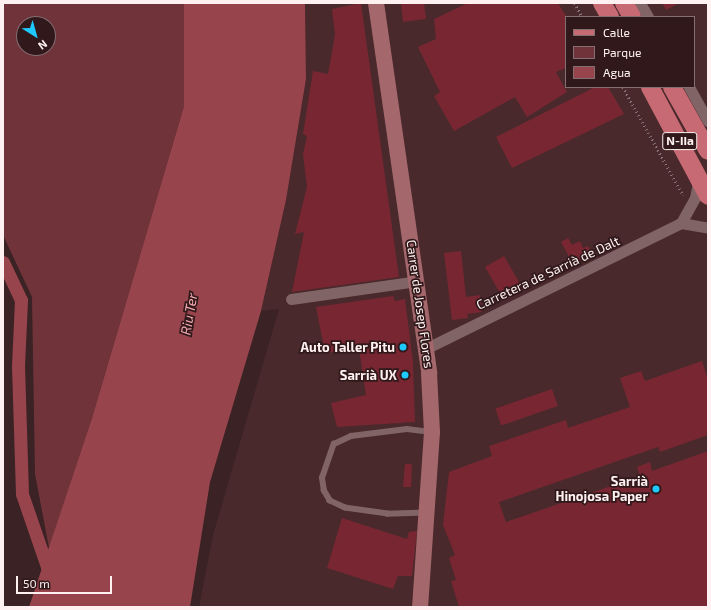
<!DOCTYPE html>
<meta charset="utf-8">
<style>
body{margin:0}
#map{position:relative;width:711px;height:610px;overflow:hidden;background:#3b2224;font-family:"Exo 2",sans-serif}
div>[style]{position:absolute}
.built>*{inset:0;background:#49292b}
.green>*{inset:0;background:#70333a}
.water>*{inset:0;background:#98444d}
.canal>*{height:13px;margin:-6.5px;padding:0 6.5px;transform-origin:6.5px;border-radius:6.5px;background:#98444d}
.building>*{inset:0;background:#782732;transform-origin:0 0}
.path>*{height:2.5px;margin-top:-1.25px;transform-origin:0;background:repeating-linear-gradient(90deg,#887475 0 1px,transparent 0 4px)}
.lane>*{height:5.5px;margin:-2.75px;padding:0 2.75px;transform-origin:2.75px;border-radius:2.75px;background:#816465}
.street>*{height:11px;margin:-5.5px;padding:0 5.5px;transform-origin:5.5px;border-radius:5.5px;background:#816465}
.secondary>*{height:16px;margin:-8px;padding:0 8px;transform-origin:8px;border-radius:8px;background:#a4676c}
.primary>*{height:18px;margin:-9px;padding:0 9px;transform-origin:9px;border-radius:9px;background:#c86a74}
.dots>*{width:11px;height:11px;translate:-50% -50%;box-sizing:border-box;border:2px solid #31191b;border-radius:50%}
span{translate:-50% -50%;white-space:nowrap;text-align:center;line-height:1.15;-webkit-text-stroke:3.5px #31191b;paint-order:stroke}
.shield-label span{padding:1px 3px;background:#31191b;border:1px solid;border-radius:3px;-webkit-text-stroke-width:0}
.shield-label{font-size:12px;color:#fff1f1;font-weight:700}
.street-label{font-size:13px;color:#fff1f1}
.poi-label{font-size:13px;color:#fff1f1;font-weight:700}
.right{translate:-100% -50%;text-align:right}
.water-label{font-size:14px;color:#f3abaf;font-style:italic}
.frame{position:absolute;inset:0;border:4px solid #fff1f1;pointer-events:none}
.legend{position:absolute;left:565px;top:16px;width:130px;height:72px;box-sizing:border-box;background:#31191b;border:1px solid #836f71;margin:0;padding:5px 7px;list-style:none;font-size:12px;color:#fff1f1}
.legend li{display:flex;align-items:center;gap:8px;height:20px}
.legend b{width:20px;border:1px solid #836f71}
.north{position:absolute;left:16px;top:16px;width:40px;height:40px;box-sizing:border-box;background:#31191b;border:1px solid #836f71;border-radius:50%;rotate:143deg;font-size:11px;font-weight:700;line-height:16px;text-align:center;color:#fff1f1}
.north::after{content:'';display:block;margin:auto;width:14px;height:18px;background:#1ec9fd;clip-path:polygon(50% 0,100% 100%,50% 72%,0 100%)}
.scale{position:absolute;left:16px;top:576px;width:96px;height:18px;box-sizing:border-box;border:2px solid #fff1f1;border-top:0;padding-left:5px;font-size:12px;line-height:14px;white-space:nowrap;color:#fff1f1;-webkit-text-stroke:3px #31191b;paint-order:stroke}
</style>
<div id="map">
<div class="built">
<i style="clip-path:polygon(evenodd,305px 3px,708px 3px,708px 607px,199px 607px,213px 535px,279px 309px,261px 311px,286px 200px,306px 79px,305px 3px,566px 17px,694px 17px,694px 87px,566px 87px,566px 17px)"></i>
</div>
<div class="green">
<i style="clip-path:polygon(evenodd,3px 3px,184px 3px,184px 106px,92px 418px,49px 548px,35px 474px,32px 297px,3px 235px,3px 3px,24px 24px,48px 24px,48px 48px,24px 48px,24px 24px)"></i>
</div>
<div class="water">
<i style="clip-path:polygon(184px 3px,305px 3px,306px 79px,286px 200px,261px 311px,210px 482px,190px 607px,29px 607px,92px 418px,184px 106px)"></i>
</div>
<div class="canal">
<i style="left:3px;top:262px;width:42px;rotate:64.7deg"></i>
<i style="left:21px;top:300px;width:66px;rotate:92.6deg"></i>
<i style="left:18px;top:366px;width:128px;rotate:88.2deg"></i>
<i style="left:22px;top:494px;width:120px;rotate:71deg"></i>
</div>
<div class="building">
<i style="clip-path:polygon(361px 3px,399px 277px,292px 292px,304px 232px,295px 234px,307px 187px,303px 154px,307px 136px,303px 134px,313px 71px,328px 74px,335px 35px,332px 9px)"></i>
<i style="clip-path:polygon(401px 3px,424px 3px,426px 19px,403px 22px)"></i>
<i style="clip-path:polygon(468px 3px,558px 3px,566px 16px,566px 68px,556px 72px,567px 92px,527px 117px,515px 97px,454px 131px,434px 96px,440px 92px,418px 47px,436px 39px,434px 19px)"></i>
<i style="clip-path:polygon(662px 3px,679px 3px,666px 10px)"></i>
<i style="clip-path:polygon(595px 87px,608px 87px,624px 114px,512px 168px,496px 137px)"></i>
<i style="clip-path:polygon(568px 238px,572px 245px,580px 241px,583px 248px,588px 246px,593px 254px,573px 264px,561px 242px)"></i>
<i style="clip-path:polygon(461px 251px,466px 297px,480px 295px,482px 312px,467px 314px,468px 318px,452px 320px,444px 253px)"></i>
<i style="left:504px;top:256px;width:39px;height:22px;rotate:60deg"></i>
<i style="clip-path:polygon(393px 296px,395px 301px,405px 299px,413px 362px,415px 422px,337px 427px,331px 403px,366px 395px,359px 349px,325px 353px,316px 307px)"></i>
<i style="clip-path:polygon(702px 361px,708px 380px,708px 435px,660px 452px,658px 447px,499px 502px,506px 522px,640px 476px,637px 467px,650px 462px,652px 471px,708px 451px,708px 607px,459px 607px,451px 581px,456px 580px,449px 558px,455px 555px,443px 525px,449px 472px,492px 456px,489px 446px,566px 420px,568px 428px,630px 407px,620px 378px,641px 371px,645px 381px)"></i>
<i style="left:552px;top:389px;width:18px;height:60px;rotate:71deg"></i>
<i style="clip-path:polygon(405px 464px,412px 464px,411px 487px,403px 487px)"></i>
<i style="clip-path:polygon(342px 518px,407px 539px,409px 532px,417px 531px,412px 576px,398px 576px,393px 589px,327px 568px)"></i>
</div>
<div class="path">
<i style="left:575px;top:3px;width:16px;rotate:63deg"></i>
<i style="left:623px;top:87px;width:124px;rotate:60.9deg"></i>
</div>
<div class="lane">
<i style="left:426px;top:513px;width:38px;rotate:178deg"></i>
<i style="left:388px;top:514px;width:43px;rotate:-172.1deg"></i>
<i style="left:345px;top:508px;width:17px;rotate:-155deg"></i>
<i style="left:330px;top:501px;width:12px;rotate:-121deg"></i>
<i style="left:324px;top:491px;width:13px;rotate:-99deg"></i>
<i style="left:322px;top:478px;width:36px;rotate:-71deg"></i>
<i style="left:334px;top:444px;width:19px;rotate:-25deg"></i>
<i style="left:351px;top:436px;width:56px;rotate:-7.1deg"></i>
<i style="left:407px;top:429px;width:23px;rotate:7deg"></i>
</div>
<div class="street">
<i style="left:640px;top:3px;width:16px;rotate:60deg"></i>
<i style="left:689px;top:87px;width:39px;rotate:61deg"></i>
<i style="left:681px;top:223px;width:29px;rotate:-61deg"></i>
<i style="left:695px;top:198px;width:20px;rotate:-79deg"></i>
<i style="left:681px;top:223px;width:27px;rotate:10deg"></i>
<i style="left:291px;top:299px;width:127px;rotate:-8.1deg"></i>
<i style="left:427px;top:348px;width:283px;rotate:-26.2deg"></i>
</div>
<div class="secondary">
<i style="left:376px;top:3px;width:374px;rotate:81.8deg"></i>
<i style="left:429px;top:373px;width:59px;rotate:87.1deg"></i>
<i style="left:432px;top:432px;width:175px;rotate:93.9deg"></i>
</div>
<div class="primary">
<i style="left:602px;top:3px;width:16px;rotate:60deg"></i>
<i style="left:624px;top:3px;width:16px;rotate:60deg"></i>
<i style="left:650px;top:87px;width:123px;rotate:62deg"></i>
<i style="left:672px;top:87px;width:73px;rotate:60.6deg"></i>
</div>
<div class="dots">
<i style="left:403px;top:347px;background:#1ec9fd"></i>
<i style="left:405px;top:375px;background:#1ec9fd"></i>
<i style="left:656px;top:489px;background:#1ec9fd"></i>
</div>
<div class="shield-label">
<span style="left:680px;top:141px">N-IIa</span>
</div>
<div class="street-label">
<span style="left:548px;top:273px;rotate:-25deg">Carretera de Sarrià de Dalt</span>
<span style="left:420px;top:304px;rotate:82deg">Carrer de Josep Flores</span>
</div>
<div class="poi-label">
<span class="right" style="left:395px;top:347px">Auto Taller Pitu</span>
<span class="right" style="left:397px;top:375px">Sarrià UX</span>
<span class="right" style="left:648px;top:489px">Sarrià<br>Hinojosa Paper</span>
</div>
<div class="water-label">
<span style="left:189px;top:314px;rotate:-80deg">Riu Ter</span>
</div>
<div class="frame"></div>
<ul class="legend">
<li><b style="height:5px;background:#c86a74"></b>Calle</li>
<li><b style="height:11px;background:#70333a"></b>Parque</li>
<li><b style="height:11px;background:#98444d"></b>Agua</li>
</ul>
<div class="north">N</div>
<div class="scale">50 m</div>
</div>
